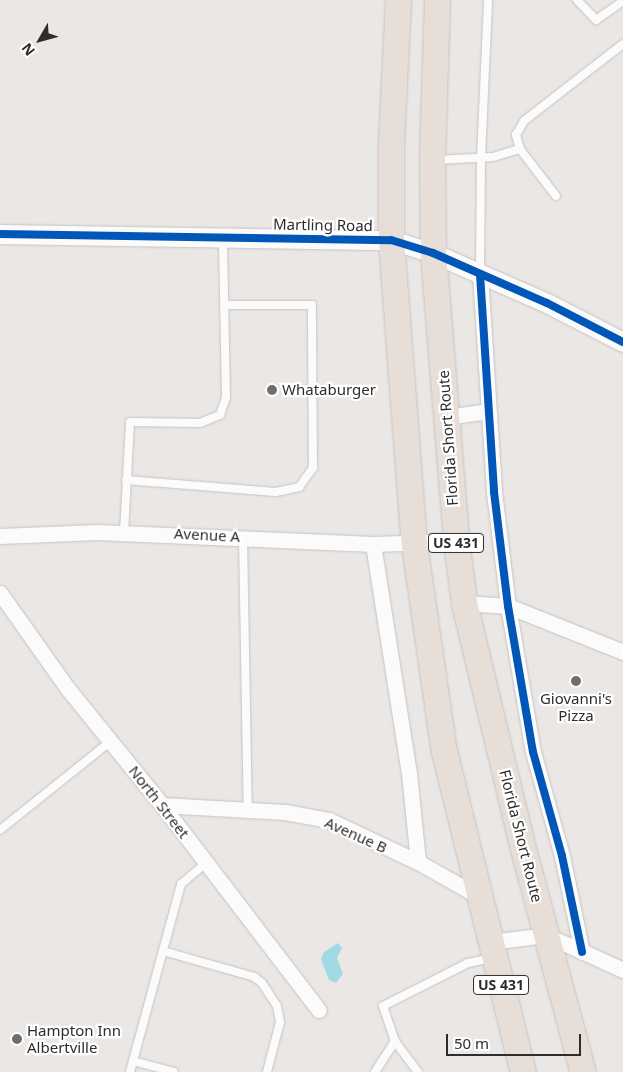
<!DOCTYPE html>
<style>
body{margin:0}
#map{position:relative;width:623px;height:1072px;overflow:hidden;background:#eae7e5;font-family:"Noto Sans",sans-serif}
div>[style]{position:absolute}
.water>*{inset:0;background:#a1dae3}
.roads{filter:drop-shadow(0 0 1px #c5c4c4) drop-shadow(0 0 1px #c5c4c4)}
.service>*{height:8px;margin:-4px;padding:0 4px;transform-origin:4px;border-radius:4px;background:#fcfbfb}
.minor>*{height:15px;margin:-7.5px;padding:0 7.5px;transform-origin:7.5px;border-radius:7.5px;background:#fcfbfb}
.tertiary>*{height:19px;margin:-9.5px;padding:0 9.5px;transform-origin:9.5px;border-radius:9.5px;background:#fcfbfb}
.trunk>*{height:25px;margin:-12.5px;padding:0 12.5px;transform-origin:12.5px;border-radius:12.5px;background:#e6ded7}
.cycleway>*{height:8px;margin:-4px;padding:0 4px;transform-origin:4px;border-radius:4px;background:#0057b8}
.dots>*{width:14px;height:14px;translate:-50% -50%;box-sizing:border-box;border:2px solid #fff;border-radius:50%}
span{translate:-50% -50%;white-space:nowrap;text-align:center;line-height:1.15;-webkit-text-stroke:4.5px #fff;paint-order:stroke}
.shield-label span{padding:1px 4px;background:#fff;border:1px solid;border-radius:4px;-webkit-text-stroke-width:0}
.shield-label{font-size:14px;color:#2d2d2d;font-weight:700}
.street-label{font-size:15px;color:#2d2d2d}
.poi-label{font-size:15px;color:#2d2d2d}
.left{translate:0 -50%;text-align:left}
.north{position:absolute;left:15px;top:15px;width:50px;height:50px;-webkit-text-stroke:4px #fff;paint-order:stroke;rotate:232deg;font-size:14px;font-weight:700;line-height:20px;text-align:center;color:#2d2d2d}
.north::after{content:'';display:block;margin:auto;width:18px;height:22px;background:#2d2d2d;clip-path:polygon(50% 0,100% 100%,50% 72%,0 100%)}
.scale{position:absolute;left:446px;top:1034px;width:135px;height:22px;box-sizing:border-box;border:2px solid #2d2d2d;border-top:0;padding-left:6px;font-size:15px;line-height:18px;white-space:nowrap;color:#2d2d2d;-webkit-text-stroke:4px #fff;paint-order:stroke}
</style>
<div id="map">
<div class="water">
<i style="clip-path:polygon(338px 943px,342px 948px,337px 958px,343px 974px,336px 983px,329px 980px,321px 959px,324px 952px)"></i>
</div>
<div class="roads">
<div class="service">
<i style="left:577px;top:0;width:28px;rotate:46deg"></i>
<i style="left:596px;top:20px;width:33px;rotate:-35deg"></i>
<i style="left:436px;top:160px;width:57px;rotate:-3deg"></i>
<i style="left:493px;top:157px;width:28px;rotate:-17deg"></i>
<i style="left:556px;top:196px;width:59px;rotate:-127.5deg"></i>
<i style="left:520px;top:149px;width:15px;rotate:-106deg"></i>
<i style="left:516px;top:135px;width:16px;rotate:-60deg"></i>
<i style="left:524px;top:121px;width:125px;rotate:-37.9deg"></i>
<i style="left:480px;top:272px;width:115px;rotate:-89.5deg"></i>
<i style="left:481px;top:157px;width:157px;rotate:-87.4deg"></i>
<i style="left:126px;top:480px;width:150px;rotate:4.6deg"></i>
<i style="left:276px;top:492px;width:24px;rotate:-12deg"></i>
<i style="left:299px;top:487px;width:24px;rotate:-54deg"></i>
<i style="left:313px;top:468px;width:163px;rotate:-90.4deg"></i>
<i style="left:312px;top:305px;width:88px;rotate:180deg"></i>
<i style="left:124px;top:533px;width:111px;rotate:-86.9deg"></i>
<i style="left:130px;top:422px;width:70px;rotate:0.8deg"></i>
<i style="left:200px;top:423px;width:22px;rotate:-22deg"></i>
<i style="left:220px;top:415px;width:18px;rotate:-71deg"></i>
<i style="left:226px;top:398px;width:160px;rotate:-91.1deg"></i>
<i style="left:243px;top:537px;width:274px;rotate:89deg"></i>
<i style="left:0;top:830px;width:142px;rotate:-38.7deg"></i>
<i style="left:163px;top:951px;width:95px;rotate:15.9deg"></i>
<i style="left:254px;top:977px;width:10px;rotate:37deg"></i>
<i style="left:262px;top:983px;width:27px;rotate:57deg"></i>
<i style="left:277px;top:1006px;width:16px;rotate:79deg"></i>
<i style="left:280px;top:1022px;width:52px;rotate:104.6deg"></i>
<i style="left:133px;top:1061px;width:42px;rotate:15deg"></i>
<i style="left:130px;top:1072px;width:195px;rotate:-74.8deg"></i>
<i style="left:181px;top:884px;width:33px;rotate:-40deg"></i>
<i style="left:375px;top:1072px;width:37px;rotate:-57deg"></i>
<i style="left:418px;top:1072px;width:39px;rotate:-127deg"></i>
<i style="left:395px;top:1041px;width:37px;rotate:-109deg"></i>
<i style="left:383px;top:1006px;width:95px;rotate:-26.8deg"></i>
<i style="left:468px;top:963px;width:25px;rotate:-12deg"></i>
</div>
<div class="minor">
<i style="left:480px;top:274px;width:218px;rotate:86.3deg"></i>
<i style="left:494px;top:492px;width:115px;rotate:83deg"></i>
<i style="left:508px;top:606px;width:148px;rotate:80.3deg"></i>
<i style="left:533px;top:752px;width:108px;rotate:74.4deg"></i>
<i style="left:562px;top:856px;width:98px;rotate:78.2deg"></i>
<i style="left:446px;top:417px;width:42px;rotate:-8.1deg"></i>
<i style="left:0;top:536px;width:97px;rotate:-2.4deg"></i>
<i style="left:97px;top:532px;width:276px;rotate:2.5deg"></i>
<i style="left:373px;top:544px;width:83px;rotate:-2.1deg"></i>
<i style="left:373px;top:544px;width:232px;rotate:81.1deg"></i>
<i style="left:409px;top:773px;width:89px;rotate:84.2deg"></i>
<i style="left:0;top:593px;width:118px;rotate:54.7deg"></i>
<i style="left:68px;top:689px;width:149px;rotate:51deg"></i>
<i style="left:162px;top:805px;width:258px;rotate:52.6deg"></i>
<i style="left:464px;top:603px;width:44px;rotate:3.9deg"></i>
<i style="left:508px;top:606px;width:124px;rotate:21.8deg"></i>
<i style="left:162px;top:805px;width:123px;rotate:3.3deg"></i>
<i style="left:285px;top:812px;width:45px;rotate:10.3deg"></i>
<i style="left:329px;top:820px;width:98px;rotate:25.3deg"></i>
<i style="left:418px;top:862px;width:71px;rotate:29.4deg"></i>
<i style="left:490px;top:942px;width:56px;rotate:-7.1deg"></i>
<i style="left:546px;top:935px;width:85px;rotate:24.4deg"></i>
</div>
<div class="tertiary">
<i style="left:0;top:234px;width:391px;rotate:0.9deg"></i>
<i style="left:391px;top:240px;width:44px;rotate:17.2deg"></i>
<i style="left:433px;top:253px;width:124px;rotate:23.7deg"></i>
<i style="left:547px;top:303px;width:85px;rotate:27.2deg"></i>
</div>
<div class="trunk">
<i style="left:398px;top:0;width:141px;rotate:92.8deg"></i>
<i style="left:391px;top:141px;width:99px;rotate:90deg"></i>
<i style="left:391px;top:240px;width:305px;rotate:85.7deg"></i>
<i style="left:414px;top:544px;width:209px;rotate:81.8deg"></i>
<i style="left:444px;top:751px;width:331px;rotate:76.2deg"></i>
<i style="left:437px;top:0;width:158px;rotate:91.8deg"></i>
<i style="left:432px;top:158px;width:95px;rotate:89.4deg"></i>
<i style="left:433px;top:253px;width:289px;rotate:85.4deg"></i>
<i style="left:456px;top:541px;width:63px;rotate:82.6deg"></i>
<i style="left:464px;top:603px;width:249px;rotate:76.5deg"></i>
<i style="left:522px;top:845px;width:235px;rotate:75deg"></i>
</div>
</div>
<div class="cycleway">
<i style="left:0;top:234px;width:391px;rotate:0.9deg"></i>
<i style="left:391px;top:240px;width:44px;rotate:17.2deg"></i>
<i style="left:433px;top:253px;width:124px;rotate:23.7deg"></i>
<i style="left:547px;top:303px;width:85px;rotate:27.2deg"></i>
<i style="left:480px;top:274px;width:218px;rotate:86.3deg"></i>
<i style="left:494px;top:492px;width:115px;rotate:83deg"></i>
<i style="left:508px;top:606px;width:148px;rotate:80.3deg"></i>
<i style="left:533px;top:752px;width:108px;rotate:74.4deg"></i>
<i style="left:562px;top:856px;width:98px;rotate:78.2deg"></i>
</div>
<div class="dots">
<i style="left:272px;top:390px;background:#6f6e6d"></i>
<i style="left:576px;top:681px;background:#6f6e6d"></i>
<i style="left:17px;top:1039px;background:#6f6e6d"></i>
</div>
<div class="shield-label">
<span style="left:456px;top:543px">US 431</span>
<span style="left:501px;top:985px">US 431</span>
</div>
<div class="street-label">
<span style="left:323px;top:225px;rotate:1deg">Martling Road</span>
<span style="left:448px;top:438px;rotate:-94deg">Florida Short Route</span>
<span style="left:207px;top:535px;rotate:3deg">Avenue A</span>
<span style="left:159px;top:802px;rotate:52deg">North Street</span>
<span style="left:356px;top:835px;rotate:24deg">Avenue B</span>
<span style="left:521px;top:836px;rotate:76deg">Florida Short Route</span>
</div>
<div class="poi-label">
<span class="left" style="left:282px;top:390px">Whataburger</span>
<span style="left:576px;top:707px">Giovanni's<br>Pizza</span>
<span class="left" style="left:27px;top:1039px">Hampton Inn<br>Albertville</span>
</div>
<div class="north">N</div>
<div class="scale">50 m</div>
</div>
